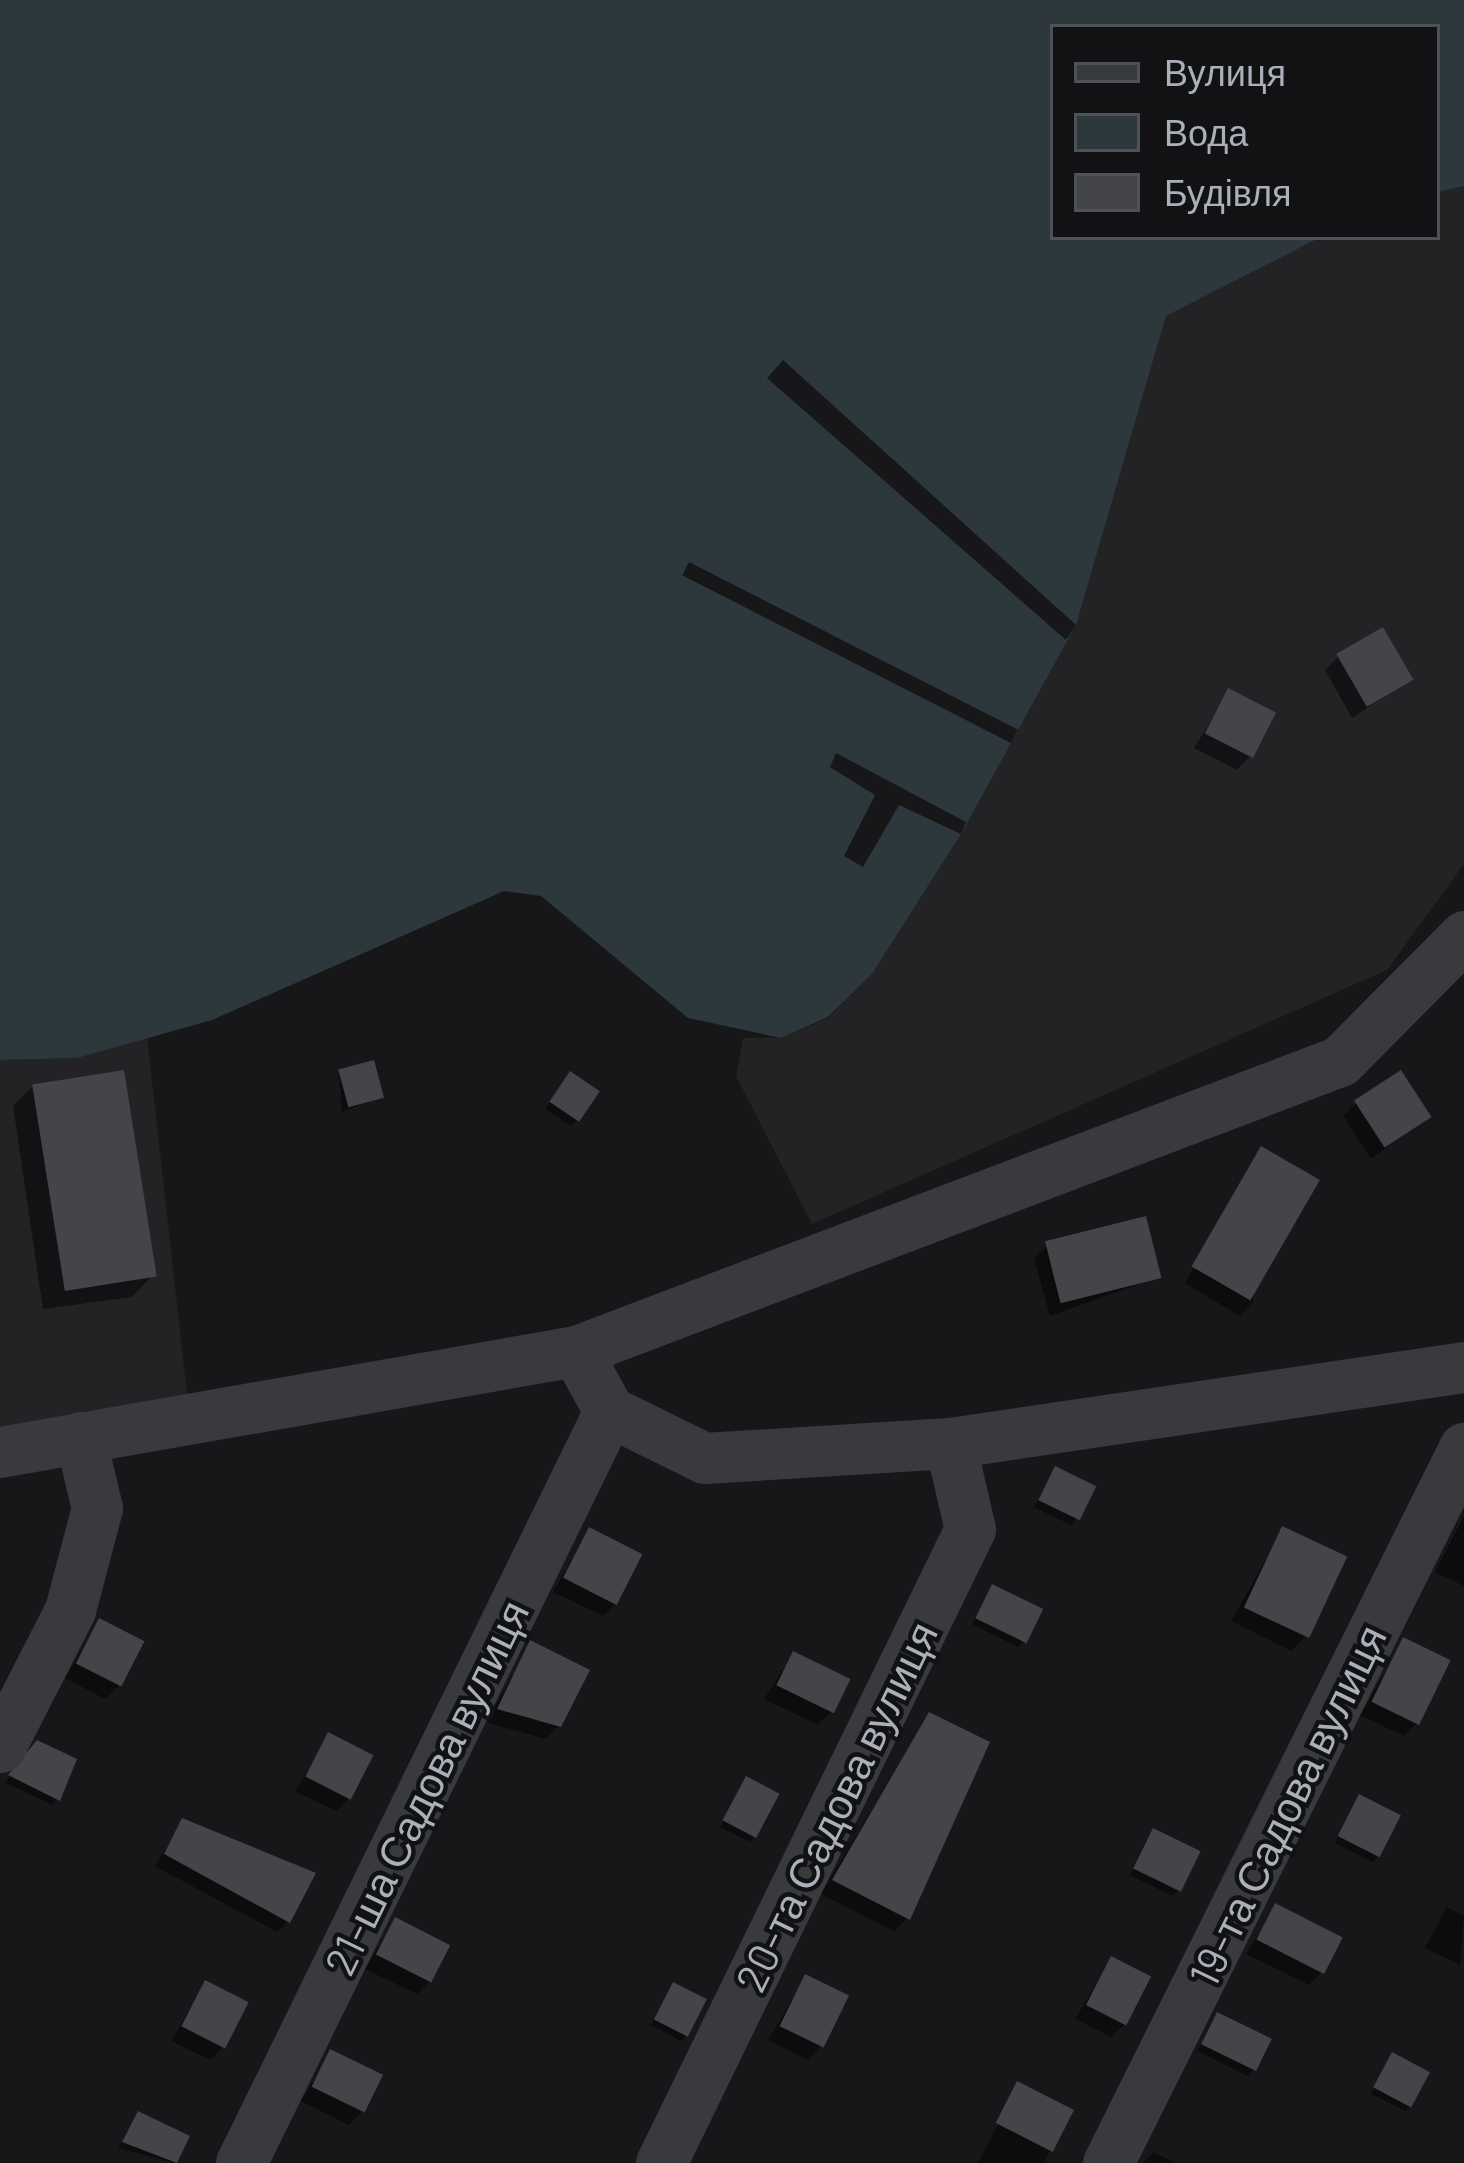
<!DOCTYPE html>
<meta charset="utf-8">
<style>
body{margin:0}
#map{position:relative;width:1464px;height:2163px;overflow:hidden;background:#171719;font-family:Barlow,sans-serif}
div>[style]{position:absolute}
.built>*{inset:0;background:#232326}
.water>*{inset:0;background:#2d383d}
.pier>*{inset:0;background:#171719;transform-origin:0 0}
.shadow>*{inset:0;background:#0007}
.building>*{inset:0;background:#434549;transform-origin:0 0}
.minor>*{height:51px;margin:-25.5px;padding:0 25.5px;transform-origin:25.5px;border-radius:25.5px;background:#383a3e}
span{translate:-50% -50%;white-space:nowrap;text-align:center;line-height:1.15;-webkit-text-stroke:9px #121214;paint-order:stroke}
.street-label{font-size:42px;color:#a9b0b9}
.legend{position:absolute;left:1050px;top:24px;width:390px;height:216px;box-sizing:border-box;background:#121214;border:3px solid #4e5156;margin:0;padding:15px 21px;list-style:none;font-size:36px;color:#a9b0b9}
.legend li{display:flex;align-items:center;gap:24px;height:60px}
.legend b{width:60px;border:3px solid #4e5156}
</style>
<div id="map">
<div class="built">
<i style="clip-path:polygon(1464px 186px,1464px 864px,1387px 970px,812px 1224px,736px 1076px,743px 1038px,781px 1038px,828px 1018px,872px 974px,961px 834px,1076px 625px,1166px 316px,1321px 237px,1437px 237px,1437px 192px)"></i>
<i style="clip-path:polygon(147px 1036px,187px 1394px,0 1428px,0 1060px,77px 1058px)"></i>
</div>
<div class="water">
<i style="clip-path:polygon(0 0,1464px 0,1464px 186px,1437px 192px,1437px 27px,1053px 27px,1053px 237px,1321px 237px,1166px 316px,1076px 625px,961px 834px,872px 974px,828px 1017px,781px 1038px,688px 1018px,541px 896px,504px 891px,212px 1020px,77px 1058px,0 1060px)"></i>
</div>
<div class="pier">
<i style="clip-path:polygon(783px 360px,1076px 625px,1066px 640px,767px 378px)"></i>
<i style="left:689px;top:562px;width:369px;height:15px;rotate:27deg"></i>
<i style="clip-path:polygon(836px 753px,966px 822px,961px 834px,899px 805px,863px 867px,844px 856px,875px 795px,830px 767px)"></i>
</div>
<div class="shadow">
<i style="clip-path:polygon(1338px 657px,1409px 680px,1352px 718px,1325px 670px)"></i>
<i style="clip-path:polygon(1229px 692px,1250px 756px,1237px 770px,1194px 748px)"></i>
<i style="clip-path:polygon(339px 1073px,381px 1097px,342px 1112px)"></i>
<i style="clip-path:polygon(564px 1081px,577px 1120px,571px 1126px,545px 1109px)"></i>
<i style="clip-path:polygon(33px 1086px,152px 1276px,132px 1297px,43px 1309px,13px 1106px)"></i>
<i style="clip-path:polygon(1356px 1103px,1428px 1116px,1371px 1159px,1343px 1116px)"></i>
<i style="clip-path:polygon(1262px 1150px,1253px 1303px,1240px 1316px,1185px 1283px)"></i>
<i style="clip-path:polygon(1048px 1245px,1159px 1277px,1050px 1316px,1034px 1259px)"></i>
<i style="clip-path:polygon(1055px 1469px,1076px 1520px,1071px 1525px,1034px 1507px)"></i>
<i style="clip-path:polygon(1464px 1516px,1464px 1586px,1435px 1572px)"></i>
<i style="clip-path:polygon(1283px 1529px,1304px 1638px,1291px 1651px,1231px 1621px)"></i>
<i style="clip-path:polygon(589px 1531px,616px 1603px,603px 1616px,553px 1592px)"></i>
<i style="clip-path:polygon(993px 1588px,1024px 1641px,1018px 1647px,972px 1624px)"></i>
<i style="clip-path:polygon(100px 1621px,119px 1686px,105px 1699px,65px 1678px)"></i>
<i style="clip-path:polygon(1404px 1641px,1417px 1723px,1404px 1736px,1360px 1715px)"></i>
<i style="clip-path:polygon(531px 1644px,559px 1726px,545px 1739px,486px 1722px)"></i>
<i style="clip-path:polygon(793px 1654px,831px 1712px,818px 1725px,764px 1699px)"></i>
<i style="clip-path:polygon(929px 1715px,908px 1918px,894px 1931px,821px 1894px)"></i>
<i style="clip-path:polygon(329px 1735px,350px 1798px,336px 1811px,295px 1791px)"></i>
<i style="clip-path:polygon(32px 1750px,57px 1799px,52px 1805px,5px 1782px)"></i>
<i style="clip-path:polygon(746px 1780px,755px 1836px,750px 1842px,720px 1827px)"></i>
<i style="clip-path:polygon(1359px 1798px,1379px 1856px,1373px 1862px,1335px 1843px)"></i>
<i style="clip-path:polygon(183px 1822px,288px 1921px,277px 1932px,155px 1866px)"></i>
<i style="clip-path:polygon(1154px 1832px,1178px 1891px,1172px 1896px,1130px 1875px)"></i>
<i style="clip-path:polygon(1276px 1907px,1322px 1972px,1309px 1985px,1246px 1954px)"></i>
<i style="clip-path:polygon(1447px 1907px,1464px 1916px,1460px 1965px,1425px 1948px)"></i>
<i style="clip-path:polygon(395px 1921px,430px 1981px,417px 1994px,365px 1969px)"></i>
<i style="clip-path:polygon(1112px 1959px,1125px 2024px,1111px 2037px,1075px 2019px)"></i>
<i style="clip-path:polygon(805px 1978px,821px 2046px,808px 2060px,768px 2040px)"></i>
<i style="clip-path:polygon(205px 1984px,223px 2047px,210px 2060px,171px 2041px)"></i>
<i style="clip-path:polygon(673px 1986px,687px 2035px,681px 2041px,651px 2025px)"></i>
<i style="clip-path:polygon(1217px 2016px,1253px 2070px,1247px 2076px,1197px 2051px)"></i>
<i style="clip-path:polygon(331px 2053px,362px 2112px,349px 2125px,301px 2101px)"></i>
<i style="clip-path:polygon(1392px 2056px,1411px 2105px,1405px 2111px,1371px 2094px)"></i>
<i style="clip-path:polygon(1018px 2085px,1070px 2111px,1044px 2163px,978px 2163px)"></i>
<i style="clip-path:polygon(138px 2114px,186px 2138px,174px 2163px,118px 2148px)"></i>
<i style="clip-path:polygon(1154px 2152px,1175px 2163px,1143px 2163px)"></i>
</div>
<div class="building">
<i style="left:1383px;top:627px;width:61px;height:54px;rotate:60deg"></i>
<i style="left:1228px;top:688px;width:54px;height:51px;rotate:27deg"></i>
<i style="left:374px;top:1060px;width:39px;height:37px;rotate:75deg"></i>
<i style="left:124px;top:1070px;width:209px;height:93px;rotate:81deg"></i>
<i style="left:1401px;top:1070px;width:56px;height:56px;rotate:57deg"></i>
<i style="left:570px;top:1071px;width:36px;height:37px;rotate:34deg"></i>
<i style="left:1261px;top:1146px;width:68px;height:139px;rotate:30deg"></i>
<i style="left:1146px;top:1216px;width:64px;height:104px;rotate:76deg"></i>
<i style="left:1055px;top:1466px;width:46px;height:38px;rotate:26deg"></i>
<i style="left:1282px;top:1526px;width:72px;height:90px;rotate:25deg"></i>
<i style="left:589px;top:1527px;width:60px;height:57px;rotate:27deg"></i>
<i style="left:992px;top:1584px;width:57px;height:38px;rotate:26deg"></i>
<i style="left:99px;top:1618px;width:51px;height:51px;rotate:27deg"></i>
<i style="left:1403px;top:1637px;width:53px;height:72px;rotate:26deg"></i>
<i style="clip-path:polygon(530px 1640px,590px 1670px,561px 1727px,497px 1709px)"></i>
<i style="left:793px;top:1651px;width:64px;height:38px;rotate:26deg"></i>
<i style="clip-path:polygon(929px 1712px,990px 1742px,910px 1920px,832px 1880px)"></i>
<i style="left:328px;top:1732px;width:51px;height:50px;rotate:27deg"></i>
<i style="clip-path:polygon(37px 1740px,77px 1759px,60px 1801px,8px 1775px)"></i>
<i style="left:746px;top:1776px;width:38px;height:50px;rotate:28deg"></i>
<i style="left:1359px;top:1794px;width:47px;height:47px;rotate:27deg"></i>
<i style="clip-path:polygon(182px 1818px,316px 1873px,290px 1923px,164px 1854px)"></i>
<i style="left:1153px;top:1828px;width:53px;height:45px;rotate:26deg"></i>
<i style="left:1275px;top:1903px;width:76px;height:41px;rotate:27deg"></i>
<i style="left:395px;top:1917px;width:62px;height:42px;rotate:27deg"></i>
<i style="left:1111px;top:1956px;width:45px;height:55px;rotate:27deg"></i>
<i style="left:805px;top:1974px;width:49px;height:58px;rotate:26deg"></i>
<i style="left:205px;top:1980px;width:49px;height:52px;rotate:27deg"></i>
<i style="left:673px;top:1982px;width:38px;height:42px;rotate:27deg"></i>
<i style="left:1217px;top:2012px;width:61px;height:36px;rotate:26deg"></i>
<i style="left:330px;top:2049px;width:59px;height:42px;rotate:26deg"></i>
<i style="left:1392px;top:2052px;width:43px;height:40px;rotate:28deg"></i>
<i style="left:1017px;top:2081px;width:64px;height:47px;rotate:27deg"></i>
<i style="clip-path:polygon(138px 2111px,190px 2136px,177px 2163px,122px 2142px)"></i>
</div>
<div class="minor">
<i style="left:576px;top:1351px;width:68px;rotate:61.2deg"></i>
<i style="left:609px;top:1411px;width:106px;rotate:26.3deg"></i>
<i style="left:704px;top:1458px;width:246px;rotate:-3.5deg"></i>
<i style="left:950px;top:1443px;width:520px;rotate:-8.41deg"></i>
<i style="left:0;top:1452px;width:585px;rotate:-9.95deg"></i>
<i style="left:576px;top:1351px;width:817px;rotate:-20.79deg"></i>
<i style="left:1340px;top:1061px;width:176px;rotate:-45.2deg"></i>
<i style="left:0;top:1747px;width:154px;rotate:-62.9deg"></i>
<i style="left:70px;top:1610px;width:106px;rotate:-75.2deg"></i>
<i style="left:97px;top:1508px;width:73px;rotate:-103.5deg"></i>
<i style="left:241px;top:2163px;width:837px;rotate:-63.92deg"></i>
<i style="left:661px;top:2163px;width:705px;rotate:-64.02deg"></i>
<i style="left:970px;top:1529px;width:88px;rotate:-103.1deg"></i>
<i style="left:1108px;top:2163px;width:799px;rotate:-63.53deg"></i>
</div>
<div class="street-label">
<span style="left:425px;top:1787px;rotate:-64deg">21-ша Садова вулиця</span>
<span style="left:1286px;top:1805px;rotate:-64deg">19-та Садова вулиця</span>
<span style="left:835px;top:1806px;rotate:-64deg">20-та Садова вулиця</span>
</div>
<ul class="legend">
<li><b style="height:15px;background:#383a3e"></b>Вулиця</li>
<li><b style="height:33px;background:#2d383d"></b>Вода</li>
<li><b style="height:33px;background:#434549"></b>Будівля</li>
</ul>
</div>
